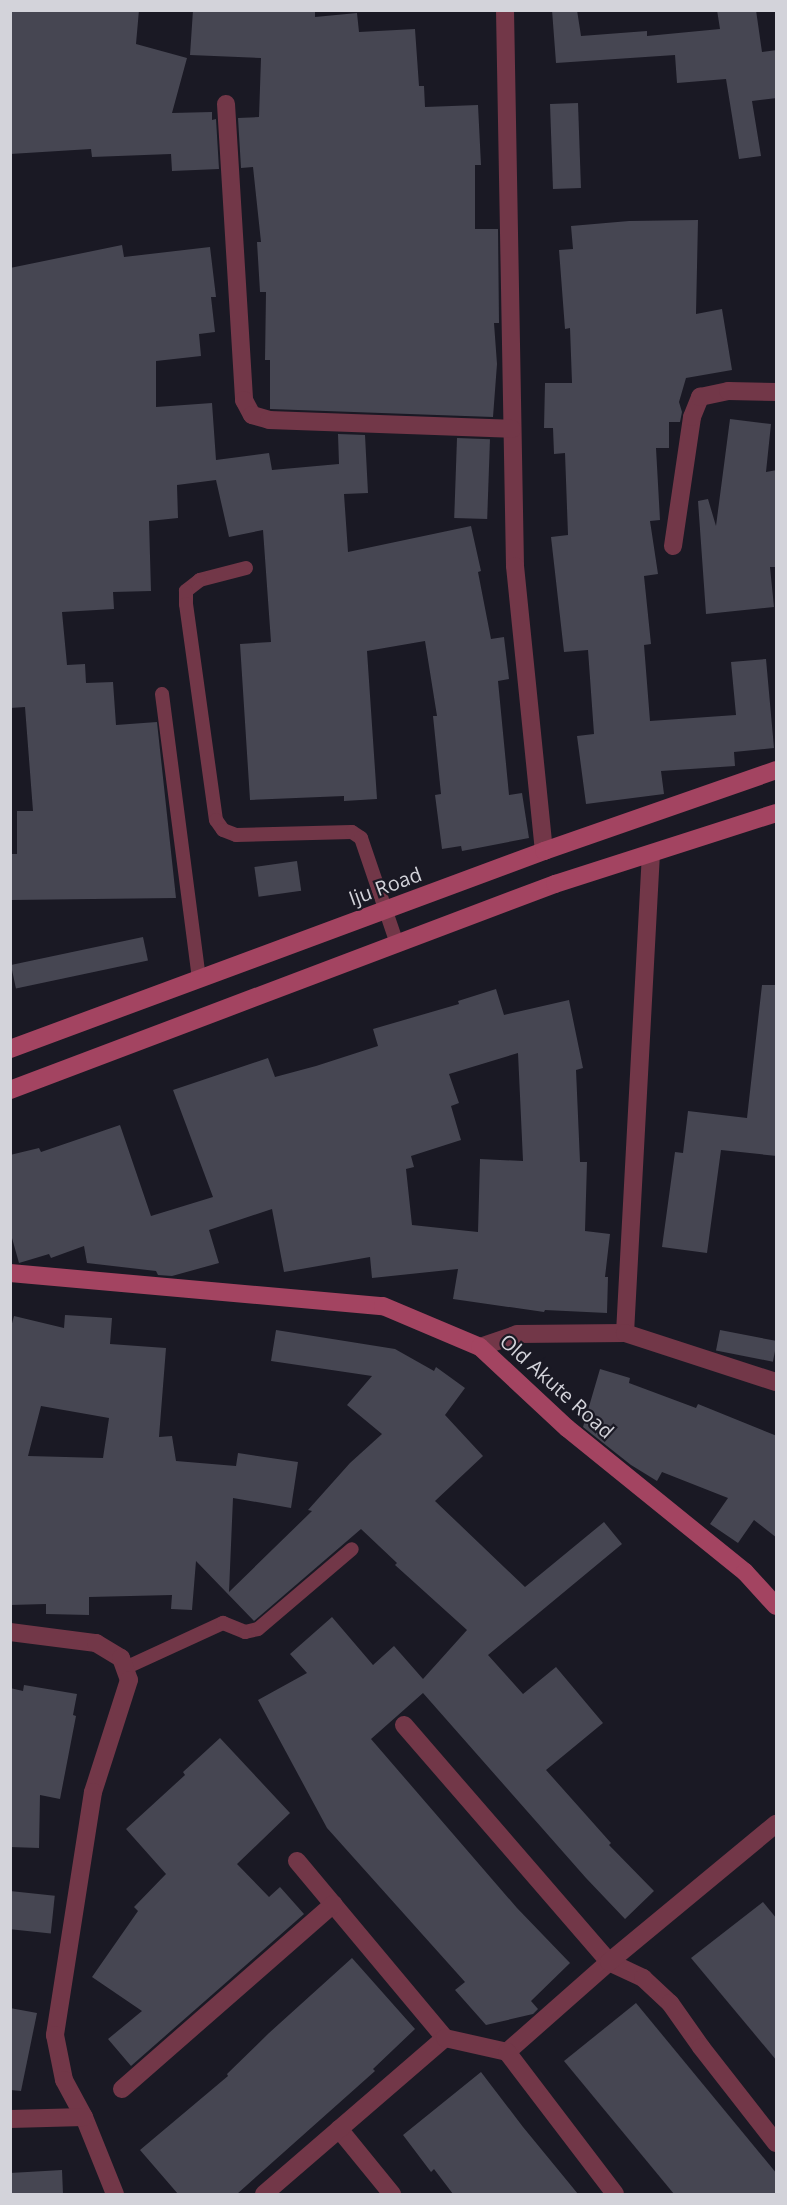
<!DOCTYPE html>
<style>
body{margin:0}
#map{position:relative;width:787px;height:2205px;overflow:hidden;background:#1a1924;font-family:"Open Sans",sans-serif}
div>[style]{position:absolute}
.building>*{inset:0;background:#464652;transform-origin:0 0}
.lane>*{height:14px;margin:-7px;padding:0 7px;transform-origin:7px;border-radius:7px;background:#723748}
.street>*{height:18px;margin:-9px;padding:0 9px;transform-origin:9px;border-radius:9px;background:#723748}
.secondary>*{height:18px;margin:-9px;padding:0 9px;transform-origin:9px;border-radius:9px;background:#a34461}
span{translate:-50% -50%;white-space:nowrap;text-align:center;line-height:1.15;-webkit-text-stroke:4.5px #1a1924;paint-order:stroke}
.street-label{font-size:20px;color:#d3d3da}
.frame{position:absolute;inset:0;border:12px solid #d3d3da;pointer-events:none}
</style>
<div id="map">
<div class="building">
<i style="clip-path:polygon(10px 10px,139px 10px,136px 44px,187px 58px,172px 113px,212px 112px,212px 120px,216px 119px,219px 169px,172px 171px,171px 154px,92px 157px,91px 149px,10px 154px)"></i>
<i style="clip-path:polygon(193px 10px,315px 10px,315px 17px,357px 13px,359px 32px,415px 29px,419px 86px,424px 86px,425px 107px,478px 105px,481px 165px,475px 165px,475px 229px,498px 229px,499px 323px,494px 323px,497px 364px,493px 417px,270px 409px,270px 360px,265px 360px,266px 292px,260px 292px,257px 242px,261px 242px,253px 167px,241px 168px,238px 118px,259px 117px,261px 58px,190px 55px)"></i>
<i style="clip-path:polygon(552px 10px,577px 10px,581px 36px,647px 31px,647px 36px,720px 29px,717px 10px,756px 10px,762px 52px,777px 50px,777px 98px,752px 101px,761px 156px,739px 159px,726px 79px,677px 83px,675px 55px,556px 63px)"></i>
<i style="left:578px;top:103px;width:85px;height:28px;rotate:88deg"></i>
<i style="clip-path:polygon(698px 220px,696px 314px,722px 309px,732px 370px,686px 378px,679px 402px,682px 412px,680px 422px,669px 422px,669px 448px,656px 448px,660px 520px,650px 521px,658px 574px,644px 576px,651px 644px,644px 645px,650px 721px,736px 715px,731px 662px,766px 659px,774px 748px,734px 752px,735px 766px,661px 771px,664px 794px,586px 804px,577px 736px,594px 734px,588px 650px,564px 652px,551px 537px,568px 535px,565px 453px,554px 454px,553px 428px,544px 428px,545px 383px,572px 383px,570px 328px,565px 329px,559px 250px,573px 249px,571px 226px,629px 221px)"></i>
<i style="clip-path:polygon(122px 245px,124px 257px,210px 247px,216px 297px,211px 297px,215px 332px,199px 334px,201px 356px,156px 361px,156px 407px,212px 403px,216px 460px,269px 453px,272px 470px,339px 464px,338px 434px,365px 435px,368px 493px,344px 494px,348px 552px,471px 526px,481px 571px,478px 572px,491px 639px,504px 637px,509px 679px,498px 681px,509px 795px,522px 793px,529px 838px,462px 851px,461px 846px,442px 849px,435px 795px,441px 794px,433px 716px,437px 716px,425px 641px,367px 651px,377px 799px,344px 801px,344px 796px,250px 800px,240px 644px,271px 642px,263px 530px,229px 537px,216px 480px,177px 485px,178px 518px,149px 521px,151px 591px,113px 592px,114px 609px,62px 612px,67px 665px,85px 664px,86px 683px,113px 682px,116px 725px,157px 722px,176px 898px,10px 900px,10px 854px,17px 854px,17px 811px,33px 811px,25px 707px,10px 708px,10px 268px)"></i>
<i style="clip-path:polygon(730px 419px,771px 424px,766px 472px,777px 470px,777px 567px,770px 567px,774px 607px,706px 614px,698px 501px,708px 499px,716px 526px)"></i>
<i style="left:457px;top:438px;width:33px;height:80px;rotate:2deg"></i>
<i style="left:297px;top:861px;width:30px;height:43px;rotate:82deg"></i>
<i style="left:143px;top:937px;width:24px;height:135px;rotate:78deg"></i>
<i style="clip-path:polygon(762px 985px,777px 985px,777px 1156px,721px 1150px,707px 1253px,662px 1247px,675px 1152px,683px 1153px,688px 1111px,747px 1118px)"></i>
<i style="clip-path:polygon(evenodd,496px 989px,504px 1015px,569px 1000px,583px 1068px,576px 1070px,580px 1162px,587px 1162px,585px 1231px,610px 1234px,605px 1277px,608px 1277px,607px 1313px,545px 1310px,544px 1312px,453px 1299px,458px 1269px,372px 1278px,370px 1257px,284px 1272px,272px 1209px,209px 1230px,219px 1263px,172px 1276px,158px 1275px,156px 1271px,87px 1263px,84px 1246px,51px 1258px,49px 1254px,19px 1263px,10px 1231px,10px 1155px,39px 1148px,41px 1152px,120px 1125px,151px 1216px,213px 1197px,173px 1090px,268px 1058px,275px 1077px,316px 1066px,378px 1046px,373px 1029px,459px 1004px,458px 1001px,496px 989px,518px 1053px,523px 1161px,480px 1159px,478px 1232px,412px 1225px,406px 1169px,414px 1167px,411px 1156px,461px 1140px,451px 1106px,459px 1103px,449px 1074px,518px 1053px)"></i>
<i style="clip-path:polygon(evenodd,65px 1315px,112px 1318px,110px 1344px,166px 1348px,159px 1437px,172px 1436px,176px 1461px,236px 1466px,238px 1453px,298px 1462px,291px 1508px,233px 1498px,229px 1592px,312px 1511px,308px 1510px,350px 1463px,382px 1434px,347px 1405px,372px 1376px,271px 1361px,276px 1330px,395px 1349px,434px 1371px,436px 1367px,465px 1388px,445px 1415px,483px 1456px,435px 1501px,525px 1587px,604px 1522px,622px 1544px,488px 1655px,523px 1694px,556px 1667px,603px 1723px,546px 1770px,611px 1843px,609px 1845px,654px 1891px,625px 1919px,586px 1878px,423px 1693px,371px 1739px,517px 1908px,570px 1963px,531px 2001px,538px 2009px,533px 2014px,486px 2025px,455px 1990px,465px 1982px,327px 1828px,258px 1700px,307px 1673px,290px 1654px,332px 1617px,373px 1665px,394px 1646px,423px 1679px,467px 1630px,395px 1565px,397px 1563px,361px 1529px,254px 1621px,196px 1561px,192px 1610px,171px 1609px,172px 1595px,89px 1597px,89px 1615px,46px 1614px,46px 1604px,10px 1605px,10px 1331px,14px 1316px,64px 1328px,65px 1315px,41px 1406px,109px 1418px,103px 1458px,28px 1456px,41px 1406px)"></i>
<i style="left:720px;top:1330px;width:58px;height:21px;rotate:11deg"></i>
<i style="clip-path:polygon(600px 1369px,630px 1378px,629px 1383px,696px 1408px,698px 1404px,777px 1436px,777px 1538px,754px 1520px,738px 1543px,710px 1524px,728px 1498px,662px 1472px,657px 1481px,631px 1465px,583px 1427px)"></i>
<i style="clip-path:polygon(24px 1685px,77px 1694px,73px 1715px,76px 1716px,60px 1799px,40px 1795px,39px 1848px,10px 1847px,10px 1688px,23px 1691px)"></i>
<i style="clip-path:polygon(220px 1738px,290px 1813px,237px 1864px,269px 1897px,280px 1887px,304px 1914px,131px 2066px,108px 2039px,142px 2011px,92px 1977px,138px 1911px,134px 1907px,166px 1874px,126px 1829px,185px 1775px,183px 1772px)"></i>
<i style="left:10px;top:1891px;width:45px;height:38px;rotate:6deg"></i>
<i style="clip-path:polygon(763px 1902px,777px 1919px,777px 2061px,691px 1958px)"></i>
<i style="clip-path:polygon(352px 1958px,415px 2029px,373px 2069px,375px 2071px,237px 2194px,178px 2194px,140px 2150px,228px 2076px,227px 2074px,269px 2033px)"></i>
<i style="clip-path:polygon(636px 2003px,777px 2174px,777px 2194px,674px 2194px,564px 2061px)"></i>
<i style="clip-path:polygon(10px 2008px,37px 2013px,21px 2091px,10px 2090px)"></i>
<i style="clip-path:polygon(481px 2072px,523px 2127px,578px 2194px,453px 2194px,434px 2169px,431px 2172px,403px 2135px)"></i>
<i style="clip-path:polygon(62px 2170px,63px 2194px,10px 2194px,10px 2173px)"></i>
</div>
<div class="lane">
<i style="left:246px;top:568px;width:48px;rotate:165.4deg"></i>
<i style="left:200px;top:580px;width:18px;rotate:142deg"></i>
<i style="left:186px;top:591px;width:13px;rotate:90deg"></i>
<i style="left:186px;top:604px;width:218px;rotate:82.1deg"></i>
<i style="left:216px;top:820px;width:12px;rotate:55deg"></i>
<i style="left:223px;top:830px;width:14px;rotate:21deg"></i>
<i style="left:236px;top:835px;width:116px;rotate:-1.5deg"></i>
<i style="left:352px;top:832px;width:11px;rotate:34deg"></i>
<i style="left:361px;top:838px;width:112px;rotate:71.2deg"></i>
<i style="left:162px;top:694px;width:287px;rotate:82.6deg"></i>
<i style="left:125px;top:1668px;width:108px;rotate:-24.7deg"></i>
<i style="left:223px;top:1623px;width:24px;rotate:22deg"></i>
<i style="left:245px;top:1632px;width:13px;rotate:-13deg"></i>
<i style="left:258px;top:1629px;width:123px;rotate:-40.4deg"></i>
</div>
<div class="street">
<i style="left:505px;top:10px;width:556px;rotate:88.97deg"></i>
<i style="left:515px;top:566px;width:286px;rotate:84.2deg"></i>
<i style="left:226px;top:104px;width:297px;rotate:86.5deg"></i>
<i style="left:244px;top:400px;width:17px;rotate:62deg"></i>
<i style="left:252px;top:415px;width:18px;rotate:16deg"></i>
<i style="left:269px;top:420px;width:243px;rotate:2.1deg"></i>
<i style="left:673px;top:546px;width:130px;rotate:-81.6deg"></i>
<i style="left:692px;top:417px;width:22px;rotate:-68deg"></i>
<i style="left:700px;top:397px;width:29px;rotate:-12deg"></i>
<i style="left:728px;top:391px;width:48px;rotate:1.2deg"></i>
<i style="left:625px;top:1333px;width:479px;rotate:-86.9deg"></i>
<i style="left:480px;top:1347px;width:39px;rotate:-19deg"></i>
<i style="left:517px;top:1334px;width:108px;rotate:-0.5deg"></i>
<i style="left:625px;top:1333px;width:159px;rotate:18deg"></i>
<i style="left:10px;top:1632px;width:87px;rotate:7.3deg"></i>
<i style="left:96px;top:1643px;width:29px;rotate:31deg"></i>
<i style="left:121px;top:1658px;width:23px;rotate:70deg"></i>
<i style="left:129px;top:1680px;width:118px;rotate:107.8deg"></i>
<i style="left:93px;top:1792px;width:246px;rotate:98.9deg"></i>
<i style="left:55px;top:2035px;width:46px;rotate:78.7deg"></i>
<i style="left:64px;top:2080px;width:42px;rotate:61.6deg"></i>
<i style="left:84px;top:2117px;width:83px;rotate:68.1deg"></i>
<i style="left:404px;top:1725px;width:313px;rotate:49.1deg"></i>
<i style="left:609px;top:1962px;width:38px;rotate:25deg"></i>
<i style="left:643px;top:1978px;width:37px;rotate:43deg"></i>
<i style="left:670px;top:2003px;width:54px;rotate:54.8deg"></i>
<i style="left:701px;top:2047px;width:122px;rotate:52deg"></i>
<i style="left:297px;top:1861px;width:231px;rotate:50.1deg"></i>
<i style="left:507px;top:2052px;width:136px;rotate:-41.4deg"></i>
<i style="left:609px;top:1962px;width:217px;rotate:-39.6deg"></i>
<i style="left:122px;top:2089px;width:281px;rotate:-41.2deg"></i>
<i style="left:10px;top:2119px;width:74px;rotate:-1.5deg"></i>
<i style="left:339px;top:2129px;width:84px;rotate:50.8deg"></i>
<i style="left:264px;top:2194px;width:239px;rotate:-40.8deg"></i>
<i style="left:445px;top:2038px;width:64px;rotate:12.7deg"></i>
<i style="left:507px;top:2052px;width:178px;rotate:52.7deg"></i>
</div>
<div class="secondary">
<i style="left:10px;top:1049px;width:570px;rotate:-20.34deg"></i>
<i style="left:544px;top:851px;width:246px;rotate:-19.2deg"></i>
<i style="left:10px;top:1090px;width:583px;rotate:-20.71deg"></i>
<i style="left:555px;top:884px;width:232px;rotate:-17.8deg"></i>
<i style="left:10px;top:1273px;width:374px;rotate:5.1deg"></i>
<i style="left:383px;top:1306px;width:105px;rotate:22.9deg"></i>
<i style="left:480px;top:1347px;width:119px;rotate:43deg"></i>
<i style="left:567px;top:1428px;width:229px;rotate:39deg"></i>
<i style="left:745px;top:1572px;width:46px;rotate:47.6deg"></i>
</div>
<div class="street-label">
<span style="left:385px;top:886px;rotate:-20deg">Iju Road</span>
<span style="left:557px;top:1386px;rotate:42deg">Old Akute Road</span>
</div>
<div class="frame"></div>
</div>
